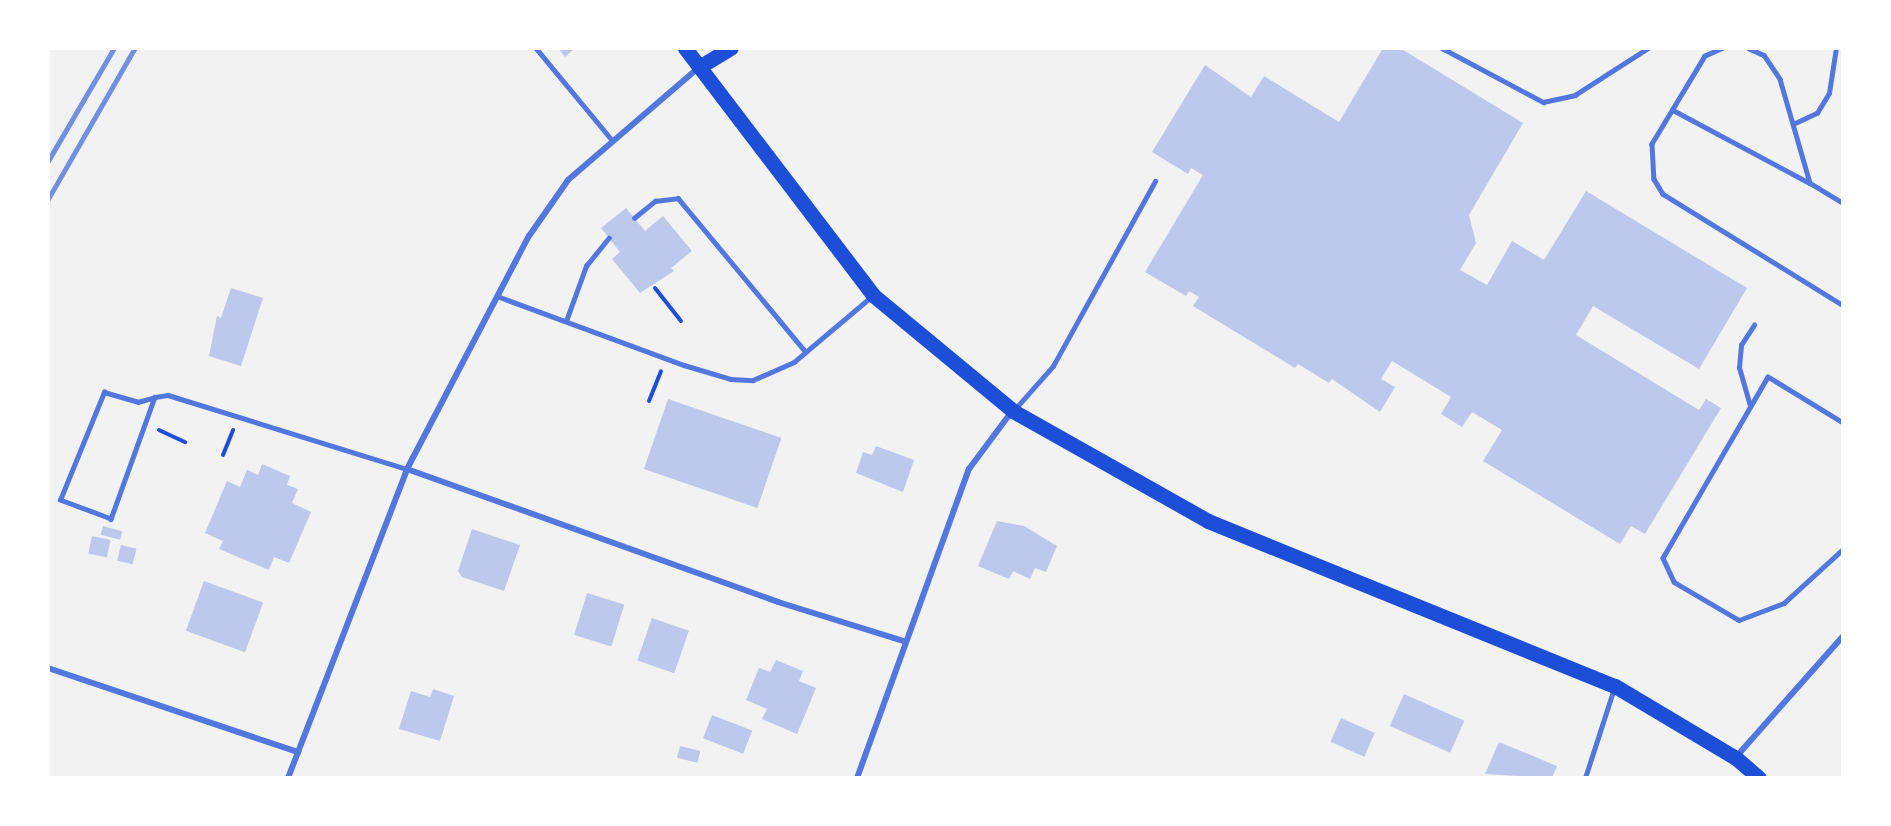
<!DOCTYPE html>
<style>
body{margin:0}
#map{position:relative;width:1891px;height:826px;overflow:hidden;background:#f2f2f2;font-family:"Golos Text",sans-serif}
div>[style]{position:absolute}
.building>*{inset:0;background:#bdc9ec;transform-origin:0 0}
.path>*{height:4px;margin:-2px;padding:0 2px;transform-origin:2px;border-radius:2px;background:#1d4ed8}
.service>*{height:4.5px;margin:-2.25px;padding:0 2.25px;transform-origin:2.25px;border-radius:2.25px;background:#5277de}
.minor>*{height:6px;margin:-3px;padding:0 3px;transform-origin:3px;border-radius:3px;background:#5277de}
.primary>*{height:15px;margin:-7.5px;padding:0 7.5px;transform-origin:7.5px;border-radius:7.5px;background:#1d4ed8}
.rail>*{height:4.5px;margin:-2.25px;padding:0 2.25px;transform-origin:2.25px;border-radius:2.25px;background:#7290e2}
span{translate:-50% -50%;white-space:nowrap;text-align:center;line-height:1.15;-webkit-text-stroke:6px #fff;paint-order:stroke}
.frame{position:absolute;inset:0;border:50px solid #fff;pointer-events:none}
</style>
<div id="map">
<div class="building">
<i style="clip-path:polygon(558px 48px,575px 48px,565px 57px)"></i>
<i style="clip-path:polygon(1383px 48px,1400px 48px,1523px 123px,1469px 215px,1476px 243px,1460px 270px,1487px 285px,1512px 241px,1544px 260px,1586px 191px,1747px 288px,1699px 369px,1593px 306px,1576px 335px,1699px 410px,1706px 399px,1721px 408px,1645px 534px,1631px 526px,1620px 544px,1483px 461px,1502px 430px,1472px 412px,1462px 427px,1441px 414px,1451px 397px,1392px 361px,1381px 379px,1395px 387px,1380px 412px,1332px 379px,1329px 383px,1298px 364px,1295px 368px,1193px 306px,1199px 297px,1189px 291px,1186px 296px,1145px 272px,1203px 175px,1191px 168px,1188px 174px,1152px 152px,1205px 65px,1251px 97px,1264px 76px,1339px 122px)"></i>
<i style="clip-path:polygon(626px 208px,645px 231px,663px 216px,692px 251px,671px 268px,674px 271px,640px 293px,612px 259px,620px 252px,601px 228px)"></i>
<i style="clip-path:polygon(231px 288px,263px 298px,241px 366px,209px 356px,217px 316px,221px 318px)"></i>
<i style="left:668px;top:399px;width:120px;height:74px;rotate:19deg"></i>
<i style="clip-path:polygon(876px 446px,914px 460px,903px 492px,856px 473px,863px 452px,872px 455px)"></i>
<i style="clip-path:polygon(262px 464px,290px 476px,287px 485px,298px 489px,292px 503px,311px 512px,289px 563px,274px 557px,269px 570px,219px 549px,223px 541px,205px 533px,227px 481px,240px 487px,247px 470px,258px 475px)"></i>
<i style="clip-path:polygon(997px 521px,1024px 526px,1057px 546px,1046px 572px,1035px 568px,1030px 579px,1013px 571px,1009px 579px,978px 566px)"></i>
<i style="left:103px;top:526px;width:20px;height:9px;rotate:15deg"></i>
<i style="clip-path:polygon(472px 529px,520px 545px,504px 591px,462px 577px,458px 571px)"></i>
<i style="left:92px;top:536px;width:19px;height:18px;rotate:12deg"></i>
<i style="left:121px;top:545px;width:16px;height:16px;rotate:14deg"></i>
<i style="left:204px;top:581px;width:63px;height:53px;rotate:20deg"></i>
<i style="left:587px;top:593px;width:39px;height:44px;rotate:17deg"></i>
<i style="left:652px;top:618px;width:39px;height:45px;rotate:19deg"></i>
<i style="clip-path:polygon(776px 660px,803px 671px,799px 681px,816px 688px,797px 734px,762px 719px,767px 709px,746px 700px,759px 668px,770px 672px)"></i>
<i style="clip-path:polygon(433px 689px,454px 696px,440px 741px,399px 729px,411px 691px,430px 697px)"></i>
<i style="left:1404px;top:694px;width:66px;height:35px;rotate:24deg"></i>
<i style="left:712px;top:715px;width:43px;height:25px;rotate:21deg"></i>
<i style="left:1341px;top:718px;width:37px;height:26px;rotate:24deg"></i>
<i style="clip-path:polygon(1499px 742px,1557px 766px,1552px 778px,1485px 774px)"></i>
<i style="left:680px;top:746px;width:21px;height:12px;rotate:14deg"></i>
</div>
<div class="path">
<i style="left:655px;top:288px;width:42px;rotate:51.8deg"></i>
<i style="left:649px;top:401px;width:32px;rotate:-68deg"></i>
<i style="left:159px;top:430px;width:29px;rotate:25deg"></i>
<i style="left:223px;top:455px;width:27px;rotate:-68deg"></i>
</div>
<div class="service">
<i style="left:536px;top:48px;width:119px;rotate:50.4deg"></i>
<i style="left:1442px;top:48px;width:115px;rotate:28.1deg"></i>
<i style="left:1543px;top:102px;width:33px;rotate:-12deg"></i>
<i style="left:1575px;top:95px;width:87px;rotate:-32.8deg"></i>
<i style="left:1723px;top:48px;width:20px;rotate:156deg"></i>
<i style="left:1705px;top:56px;width:103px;rotate:121.1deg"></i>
<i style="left:1652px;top:144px;width:35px;rotate:87deg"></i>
<i style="left:1654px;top:179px;width:17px;rotate:59deg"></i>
<i style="left:1663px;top:194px;width:211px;rotate:31.7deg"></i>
<i style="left:1748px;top:48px;width:17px;rotate:24deg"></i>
<i style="left:1764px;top:55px;width:29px;rotate:56deg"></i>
<i style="left:1780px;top:79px;width:108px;rotate:73.9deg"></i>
<i style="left:1810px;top:183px;width:39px;rotate:31deg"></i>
<i style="left:1673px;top:110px;width:155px;rotate:28.1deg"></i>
<i style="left:1793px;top:124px;width:26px;rotate:-25deg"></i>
<i style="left:1817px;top:113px;width:23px;rotate:-59deg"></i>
<i style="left:1829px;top:93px;width:46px;rotate:-81.2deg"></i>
<i style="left:634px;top:218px;width:27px;rotate:-39deg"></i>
<i style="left:655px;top:201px;width:23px;rotate:-7deg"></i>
<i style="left:678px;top:198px;width:200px;rotate:50.3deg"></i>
<i style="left:497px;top:296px;width:199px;rotate:20.3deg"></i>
<i style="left:684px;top:365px;width:49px;rotate:16.6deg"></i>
<i style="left:731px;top:379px;width:22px;rotate:3deg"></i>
<i style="left:753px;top:380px;width:45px;rotate:-23.7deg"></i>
<i style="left:794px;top:362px;width:102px;rotate:-40.2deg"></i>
<i style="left:566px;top:321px;width:59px;rotate:-70deg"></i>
<i style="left:586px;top:266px;width:36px;rotate:-51deg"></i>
<i style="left:155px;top:397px;width:130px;rotate:109.8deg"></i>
<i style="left:111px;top:519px;width:54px;rotate:-159.6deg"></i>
<i style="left:60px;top:500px;width:117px;rotate:-67.8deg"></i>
<i style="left:104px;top:392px;width:35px;rotate:16deg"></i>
<i style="left:138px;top:402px;width:18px;rotate:-16deg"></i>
<i style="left:155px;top:397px;width:13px;rotate:-9deg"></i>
<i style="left:168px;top:395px;width:250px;rotate:17.2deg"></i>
<i style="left:1750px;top:406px;width:40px;rotate:-106deg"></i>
<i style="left:1739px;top:368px;width:23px;rotate:-85deg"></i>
<i style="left:1741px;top:345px;width:24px;rotate:-57deg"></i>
<i style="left:1015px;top:409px;width:57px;rotate:-48.5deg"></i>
<i style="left:1053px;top:366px;width:211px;rotate:-61.1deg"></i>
<i style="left:1843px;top:423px;width:88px;rotate:-148.5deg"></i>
<i style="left:1768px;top:377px;width:209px;rotate:120.1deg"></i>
<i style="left:1663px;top:558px;width:26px;rotate:65deg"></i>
<i style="left:1674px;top:582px;width:75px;rotate:30.3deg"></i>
<i style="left:1739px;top:620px;width:48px;rotate:-20.7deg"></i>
<i style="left:1784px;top:603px;width:80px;rotate:-42.5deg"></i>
<i style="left:1585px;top:778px;width:95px;rotate:-72.1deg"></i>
</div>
<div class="minor">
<i style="left:407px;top:469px;width:394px;rotate:19.7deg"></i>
<i style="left:778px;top:602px;width:131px;rotate:17.3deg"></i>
<i style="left:48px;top:668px;width:264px;rotate:18.6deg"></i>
<i style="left:1736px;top:757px;width:162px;rotate:-48.5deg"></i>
<i style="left:288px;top:778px;width:331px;rotate:-68.9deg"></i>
<i style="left:407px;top:469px;width:263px;rotate:-62.4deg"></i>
<i style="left:529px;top:236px;width:68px;rotate:-55.1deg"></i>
<i style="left:568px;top:180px;width:172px;rotate:-40.7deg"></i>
<i style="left:857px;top:778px;width:329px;rotate:-70.1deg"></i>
<i style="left:969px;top:469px;width:72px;rotate:-53.4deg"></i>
</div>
<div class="primary">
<i style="left:685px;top:48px;width:310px;rotate:52.7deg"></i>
<i style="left:873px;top:295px;width:182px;rotate:39.6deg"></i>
<i style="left:1013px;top:411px;width:224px;rotate:29.4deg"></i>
<i style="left:1208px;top:521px;width:439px;rotate:22.1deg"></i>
<i style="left:1615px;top:686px;width:141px;rotate:30.8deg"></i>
<i style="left:1736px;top:758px;width:30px;rotate:41deg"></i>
<i style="left:699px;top:67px;width:37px;rotate:-31deg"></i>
</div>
<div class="rail">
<i style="left:48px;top:161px;width:131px;rotate:-59.7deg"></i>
<i style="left:48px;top:199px;width:174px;rotate:-60.1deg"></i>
</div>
<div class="frame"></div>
</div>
